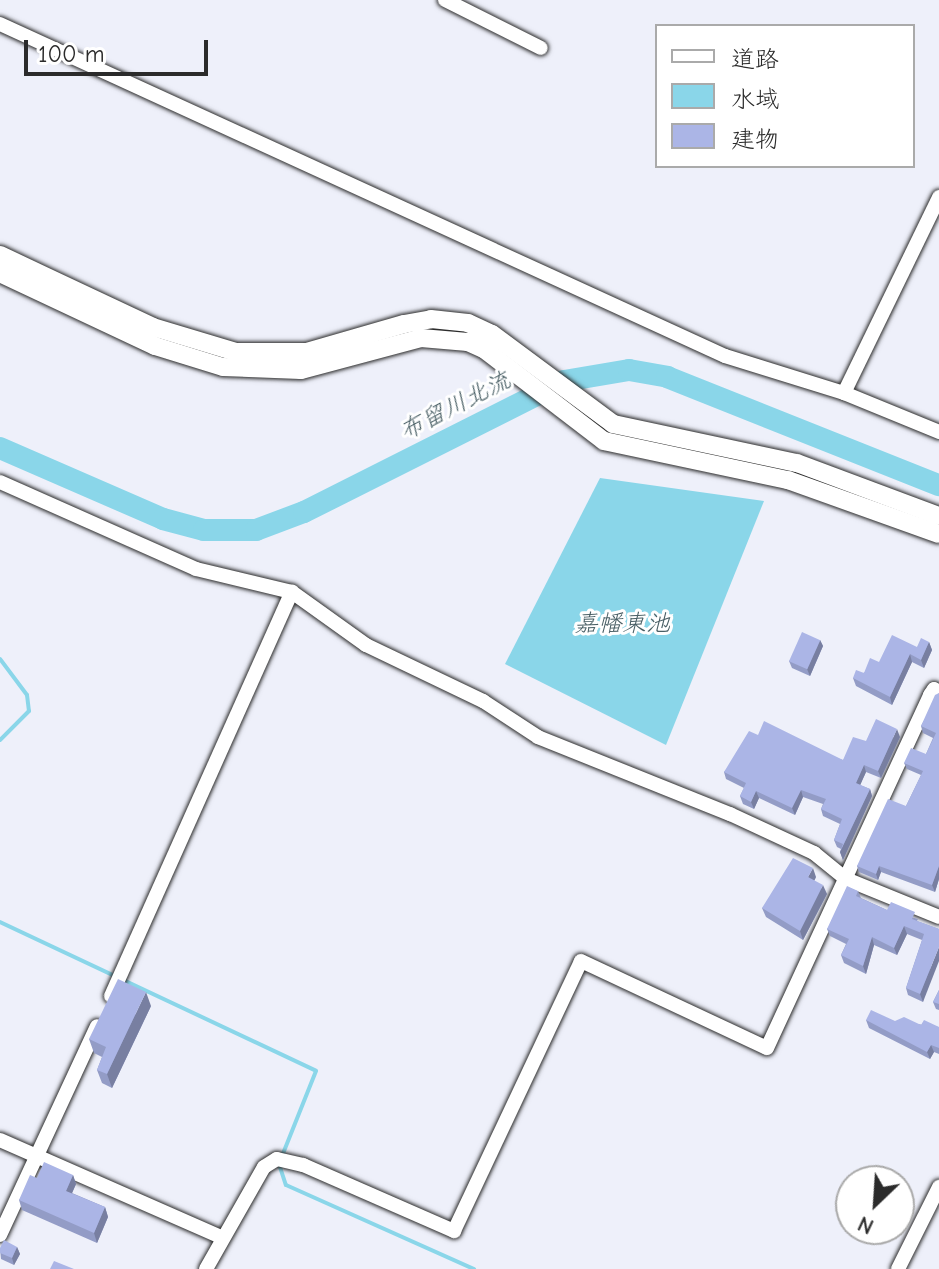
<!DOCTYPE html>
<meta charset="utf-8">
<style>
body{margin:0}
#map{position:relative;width:939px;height:1269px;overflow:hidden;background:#eef0fa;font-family:"Comic Neue","Klee One",sans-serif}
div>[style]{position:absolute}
.water>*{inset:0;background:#8ad6e9}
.stream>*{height:4px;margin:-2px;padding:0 2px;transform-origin:2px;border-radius:2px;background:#8ad6e9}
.river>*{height:22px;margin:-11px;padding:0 11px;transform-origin:11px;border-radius:11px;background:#8ad6e9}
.roads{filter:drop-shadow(0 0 2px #2b2b2b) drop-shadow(0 0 2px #2b2b2b)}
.minor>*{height:14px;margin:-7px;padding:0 7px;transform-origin:7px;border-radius:7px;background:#fff}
.tertiary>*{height:18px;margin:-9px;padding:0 9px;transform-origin:9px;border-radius:9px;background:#fff}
.wall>*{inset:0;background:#939cc6}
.shaded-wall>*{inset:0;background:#787fa1}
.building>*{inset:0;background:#abb5e6;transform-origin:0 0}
span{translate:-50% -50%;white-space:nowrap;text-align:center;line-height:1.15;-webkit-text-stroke:6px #fff;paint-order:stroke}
.water-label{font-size:24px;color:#485e64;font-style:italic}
.legend{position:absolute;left:655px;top:24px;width:260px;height:144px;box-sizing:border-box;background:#fff;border:2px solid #aaa;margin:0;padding:10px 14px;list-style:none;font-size:24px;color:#2b2b2b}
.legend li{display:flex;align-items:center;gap:16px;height:40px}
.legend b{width:40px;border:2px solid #aaa}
.north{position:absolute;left:835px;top:1165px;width:80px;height:80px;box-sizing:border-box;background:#fff;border:2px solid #aaa;border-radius:50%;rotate:205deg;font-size:22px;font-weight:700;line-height:32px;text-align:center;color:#2b2b2b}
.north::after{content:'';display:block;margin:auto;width:28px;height:36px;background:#2b2b2b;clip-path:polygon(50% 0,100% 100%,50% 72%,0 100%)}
.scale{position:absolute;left:24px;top:40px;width:184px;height:36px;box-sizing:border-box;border:4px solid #2b2b2b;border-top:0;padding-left:10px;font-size:24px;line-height:28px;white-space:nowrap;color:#2b2b2b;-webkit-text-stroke:6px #fff;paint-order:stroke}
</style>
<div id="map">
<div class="water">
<i style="clip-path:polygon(600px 478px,764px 501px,666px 745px,505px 664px)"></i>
</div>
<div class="stream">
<i style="left:0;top:659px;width:45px;rotate:53.1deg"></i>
<i style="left:27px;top:695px;width:16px;rotate:83deg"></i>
<i style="left:29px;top:711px;width:41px;rotate:135deg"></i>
<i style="left:0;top:922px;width:349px;rotate:25.2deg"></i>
<i style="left:316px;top:1071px;width:92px;rotate:111.8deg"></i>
<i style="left:279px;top:1164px;width:22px;rotate:72deg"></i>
<i style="left:286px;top:1185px;width:206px;rotate:24.1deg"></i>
</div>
<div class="river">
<i style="left:0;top:448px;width:178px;rotate:23.5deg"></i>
<i style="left:163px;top:519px;width:42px;rotate:15deg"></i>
<i style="left:204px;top:530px;width:52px"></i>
<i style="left:256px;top:530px;width:51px;rotate:-20.6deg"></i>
<i style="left:304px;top:512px;width:291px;rotate:-26.7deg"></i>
<i style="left:564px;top:381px;width:66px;rotate:-9.6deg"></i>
<i style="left:629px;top:370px;width:39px;rotate:10deg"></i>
<i style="left:667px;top:377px;width:293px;rotate:21.7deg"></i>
</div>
<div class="roads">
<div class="minor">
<i style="left:445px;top:0;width:107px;rotate:26.6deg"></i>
<i style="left:0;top:24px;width:797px;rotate:24.6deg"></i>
<i style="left:725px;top:356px;width:125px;rotate:17.3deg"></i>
<i style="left:844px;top:393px;width:103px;rotate:22.3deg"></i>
<i style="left:844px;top:393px;width:218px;rotate:-64.1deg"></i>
<i style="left:0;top:482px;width:214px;rotate:23.9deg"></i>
<i style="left:196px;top:569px;width:99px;rotate:13.5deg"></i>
<i style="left:292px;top:592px;width:91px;rotate:35.6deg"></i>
<i style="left:366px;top:645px;width:130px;rotate:25.6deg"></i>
<i style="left:483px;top:701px;width:66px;rotate:33.2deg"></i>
<i style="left:538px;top:737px;width:207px;rotate:21.9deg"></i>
<i style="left:730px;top:814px;width:93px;rotate:24.9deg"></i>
<i style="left:814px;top:853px;width:41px;rotate:39.1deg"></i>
<i style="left:846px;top:879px;width:100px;rotate:22.2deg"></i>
<i style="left:111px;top:996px;width:443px;rotate:-65.9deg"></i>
<i style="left:0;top:1140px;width:241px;rotate:23.7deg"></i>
<i style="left:0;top:1235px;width:230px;rotate:-65.1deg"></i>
<i style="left:206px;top:1269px;width:117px;rotate:-60.4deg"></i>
<i style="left:264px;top:1167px;width:15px;rotate:-32deg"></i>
<i style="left:277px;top:1159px;width:27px;rotate:13deg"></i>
<i style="left:303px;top:1165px;width:165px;rotate:23.6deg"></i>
<i style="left:454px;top:1231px;width:298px;rotate:-64.8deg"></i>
<i style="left:581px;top:961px;width:205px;rotate:25.1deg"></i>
<i style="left:767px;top:1048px;width:389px;rotate:-65.2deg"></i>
<i style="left:930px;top:695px;width:7px;rotate:-56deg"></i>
<i style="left:934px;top:689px;width:6px;rotate:31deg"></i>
<i style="left:898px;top:1269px;width:92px;rotate:-63.4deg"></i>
</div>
<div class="tertiary">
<i style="left:0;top:255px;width:169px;rotate:25.2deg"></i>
<i style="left:153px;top:327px;width:87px;rotate:16.8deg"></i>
<i style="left:236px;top:352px;width:71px"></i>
<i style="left:307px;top:352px;width:101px;rotate:-16.1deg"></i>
<i style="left:404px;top:324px;width:27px;rotate:-10deg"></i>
<i style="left:431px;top:319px;width:37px;rotate:6deg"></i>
<i style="left:468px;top:323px;width:26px;rotate:25deg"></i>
<i style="left:492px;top:334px;width:151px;rotate:36.6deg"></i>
<i style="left:613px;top:424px;width:188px;rotate:12deg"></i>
<i style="left:797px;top:463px;width:152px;rotate:20.5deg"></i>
<i style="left:0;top:273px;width:171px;rotate:25.2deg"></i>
<i style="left:155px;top:346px;width:71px;rotate:17.2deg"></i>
<i style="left:223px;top:367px;width:78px;rotate:2.2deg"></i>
<i style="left:301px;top:370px;width:124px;rotate:-14.9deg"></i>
<i style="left:421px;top:338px;width:47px;rotate:4.9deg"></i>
<i style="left:468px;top:342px;width:17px;rotate:24deg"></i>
<i style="left:484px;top:349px;width:151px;rotate:37.5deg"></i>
<i style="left:604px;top:441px;width:188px;rotate:12deg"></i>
<i style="left:788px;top:480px;width:160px;rotate:19.7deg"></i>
</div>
</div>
<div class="wall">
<i style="clip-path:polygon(820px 640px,823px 646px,810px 676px,792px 668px,789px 661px)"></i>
<i style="clip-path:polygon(929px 642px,932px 650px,924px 668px,912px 662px,892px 705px,856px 686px,853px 678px,917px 647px)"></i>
<i style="clip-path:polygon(939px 693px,939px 879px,935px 892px,881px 872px,878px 880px,859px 872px,857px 866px,906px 806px,921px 775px,907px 769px,904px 763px,926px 754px,933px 738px,923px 733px,921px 726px)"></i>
<i style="clip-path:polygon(758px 735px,843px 760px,866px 741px,900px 737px,881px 778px,866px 772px,860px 785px,870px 789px,872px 796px,843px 860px,840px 852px,841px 849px,837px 847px,834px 840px,840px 824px,823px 816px,821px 809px,823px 804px,803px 797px,795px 815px,759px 798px,754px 809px,743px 804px,740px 796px,744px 788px,726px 779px,724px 772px)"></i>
<i style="clip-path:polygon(816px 877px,814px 881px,827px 894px,803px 940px,766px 917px,762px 908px)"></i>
<i style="clip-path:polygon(858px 891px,861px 898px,887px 910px,918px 919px,917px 921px,939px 929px,923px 1002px,908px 995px,906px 988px,922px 940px,907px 934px,897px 955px,874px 945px,866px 974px,844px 963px,841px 955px,846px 944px,830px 936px,827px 929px)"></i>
<i style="clip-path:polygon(939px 990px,939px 1010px,936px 1009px,933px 1002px)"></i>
<i style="clip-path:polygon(151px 1006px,112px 1088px,102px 1083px,97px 1070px,102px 1057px,94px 1053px,89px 1039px)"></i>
<i style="clip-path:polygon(866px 1020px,895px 1021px,939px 1027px,939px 1054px,934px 1052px,930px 1059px,869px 1028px)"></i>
<i style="clip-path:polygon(73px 1175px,76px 1184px,72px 1193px,105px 1207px,108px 1217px,97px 1243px,22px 1210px,19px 1200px,37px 1178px)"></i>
<i style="clip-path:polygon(17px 1247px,20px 1254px,14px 1265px,1px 1259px,0 1248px)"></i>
</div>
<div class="shaded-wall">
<i style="clip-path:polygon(820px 640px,823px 646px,810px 676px,807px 669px)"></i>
<i style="clip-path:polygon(929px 642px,932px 650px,924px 668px,921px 660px)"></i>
<i style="clip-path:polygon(910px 654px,912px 662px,892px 705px,890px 697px)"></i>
<i style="clip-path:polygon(897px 729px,900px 737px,881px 778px,878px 771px)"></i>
<i style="clip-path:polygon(864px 765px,866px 772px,858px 790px,856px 783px)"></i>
<i style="clip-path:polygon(870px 789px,872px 796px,843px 860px,840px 852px)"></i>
<i style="clip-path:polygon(801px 790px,803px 797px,795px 815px,792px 808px)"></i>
<i style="clip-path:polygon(756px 791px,759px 798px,754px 809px,751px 802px)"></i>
<i style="clip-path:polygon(879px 866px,881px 872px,878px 880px,876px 874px)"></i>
<i style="clip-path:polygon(939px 866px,939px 879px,935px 892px,932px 885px)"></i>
<i style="clip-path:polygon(813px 868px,816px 877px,811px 887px,808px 877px)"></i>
<i style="clip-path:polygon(823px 885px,827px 894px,803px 940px,800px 931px)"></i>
<i style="clip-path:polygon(904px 926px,907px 934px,897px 955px,894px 948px)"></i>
<i style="clip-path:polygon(872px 937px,874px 945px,866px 974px,863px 966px)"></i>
<i style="clip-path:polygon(939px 947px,939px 961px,923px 1002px,920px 994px)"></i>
<i style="clip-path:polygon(146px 992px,151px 1006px,112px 1088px,107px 1074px)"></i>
<i style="clip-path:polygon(931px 1045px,934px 1052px,930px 1059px,927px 1052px)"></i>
<i style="clip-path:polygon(73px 1175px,76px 1184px,69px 1200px,66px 1191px)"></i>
<i style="clip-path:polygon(105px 1207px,108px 1217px,97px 1243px,94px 1233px)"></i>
<i style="clip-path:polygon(17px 1247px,20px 1254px,14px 1265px,12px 1258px)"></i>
</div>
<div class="building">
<i style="left:802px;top:632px;width:20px;height:32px;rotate:24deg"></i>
<i style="clip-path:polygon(892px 635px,917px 647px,921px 638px,929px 642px,921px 660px,910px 654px,890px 697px,853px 678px,856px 670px,864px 673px,870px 658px,879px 662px)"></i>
<i style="clip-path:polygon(939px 693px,939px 866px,932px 885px,879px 866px,876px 874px,857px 866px,888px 799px,906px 806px,923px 771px,904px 763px,911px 748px,926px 754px,936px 733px,921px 726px,935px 695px)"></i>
<i style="clip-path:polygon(876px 719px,897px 729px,878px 771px,864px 765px,856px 783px,870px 789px,840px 852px,843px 844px,834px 840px,842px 819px,821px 809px,826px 799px,801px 790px,792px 808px,756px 791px,751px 802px,740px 796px,746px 783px,724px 772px,749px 731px,758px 735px,764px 721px,843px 760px,853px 737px,866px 741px)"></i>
<i style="clip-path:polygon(793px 858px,813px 868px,808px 877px,823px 885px,800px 931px,762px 908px)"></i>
<i style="clip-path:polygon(847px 886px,858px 891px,856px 896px,887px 910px,891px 902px,915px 912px,912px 919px,939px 929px,939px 947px,920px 994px,906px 988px,924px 934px,904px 926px,894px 948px,872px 937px,863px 966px,841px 955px,849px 939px,827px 929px)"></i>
<i style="clip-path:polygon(118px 979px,146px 992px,107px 1074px,97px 1070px,106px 1047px,89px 1039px)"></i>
<i style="clip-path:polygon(939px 990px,939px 1004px,933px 1002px)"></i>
<i style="clip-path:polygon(871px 1010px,895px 1021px,904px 1017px,921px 1025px,924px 1020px,939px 1027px,939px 1048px,931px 1045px,927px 1052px,866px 1020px)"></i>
<i style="clip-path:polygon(44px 1162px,73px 1175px,66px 1191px,105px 1207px,94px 1233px,19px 1200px,30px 1175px,37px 1178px)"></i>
<i style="clip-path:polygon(4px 1240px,17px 1247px,12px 1258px,0 1253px,0 1248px)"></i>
<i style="clip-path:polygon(54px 1261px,74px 1269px,50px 1269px)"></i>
</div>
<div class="water-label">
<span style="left:455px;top:406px;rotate:-27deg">布留川北流</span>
<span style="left:622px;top:624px">嘉幡東池</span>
</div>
<ul class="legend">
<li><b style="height:10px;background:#fff"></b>道路</li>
<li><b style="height:22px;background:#8ad6e9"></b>水域</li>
<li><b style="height:22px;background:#abb5e6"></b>建物</li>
</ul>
<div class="north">N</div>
<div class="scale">100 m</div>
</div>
